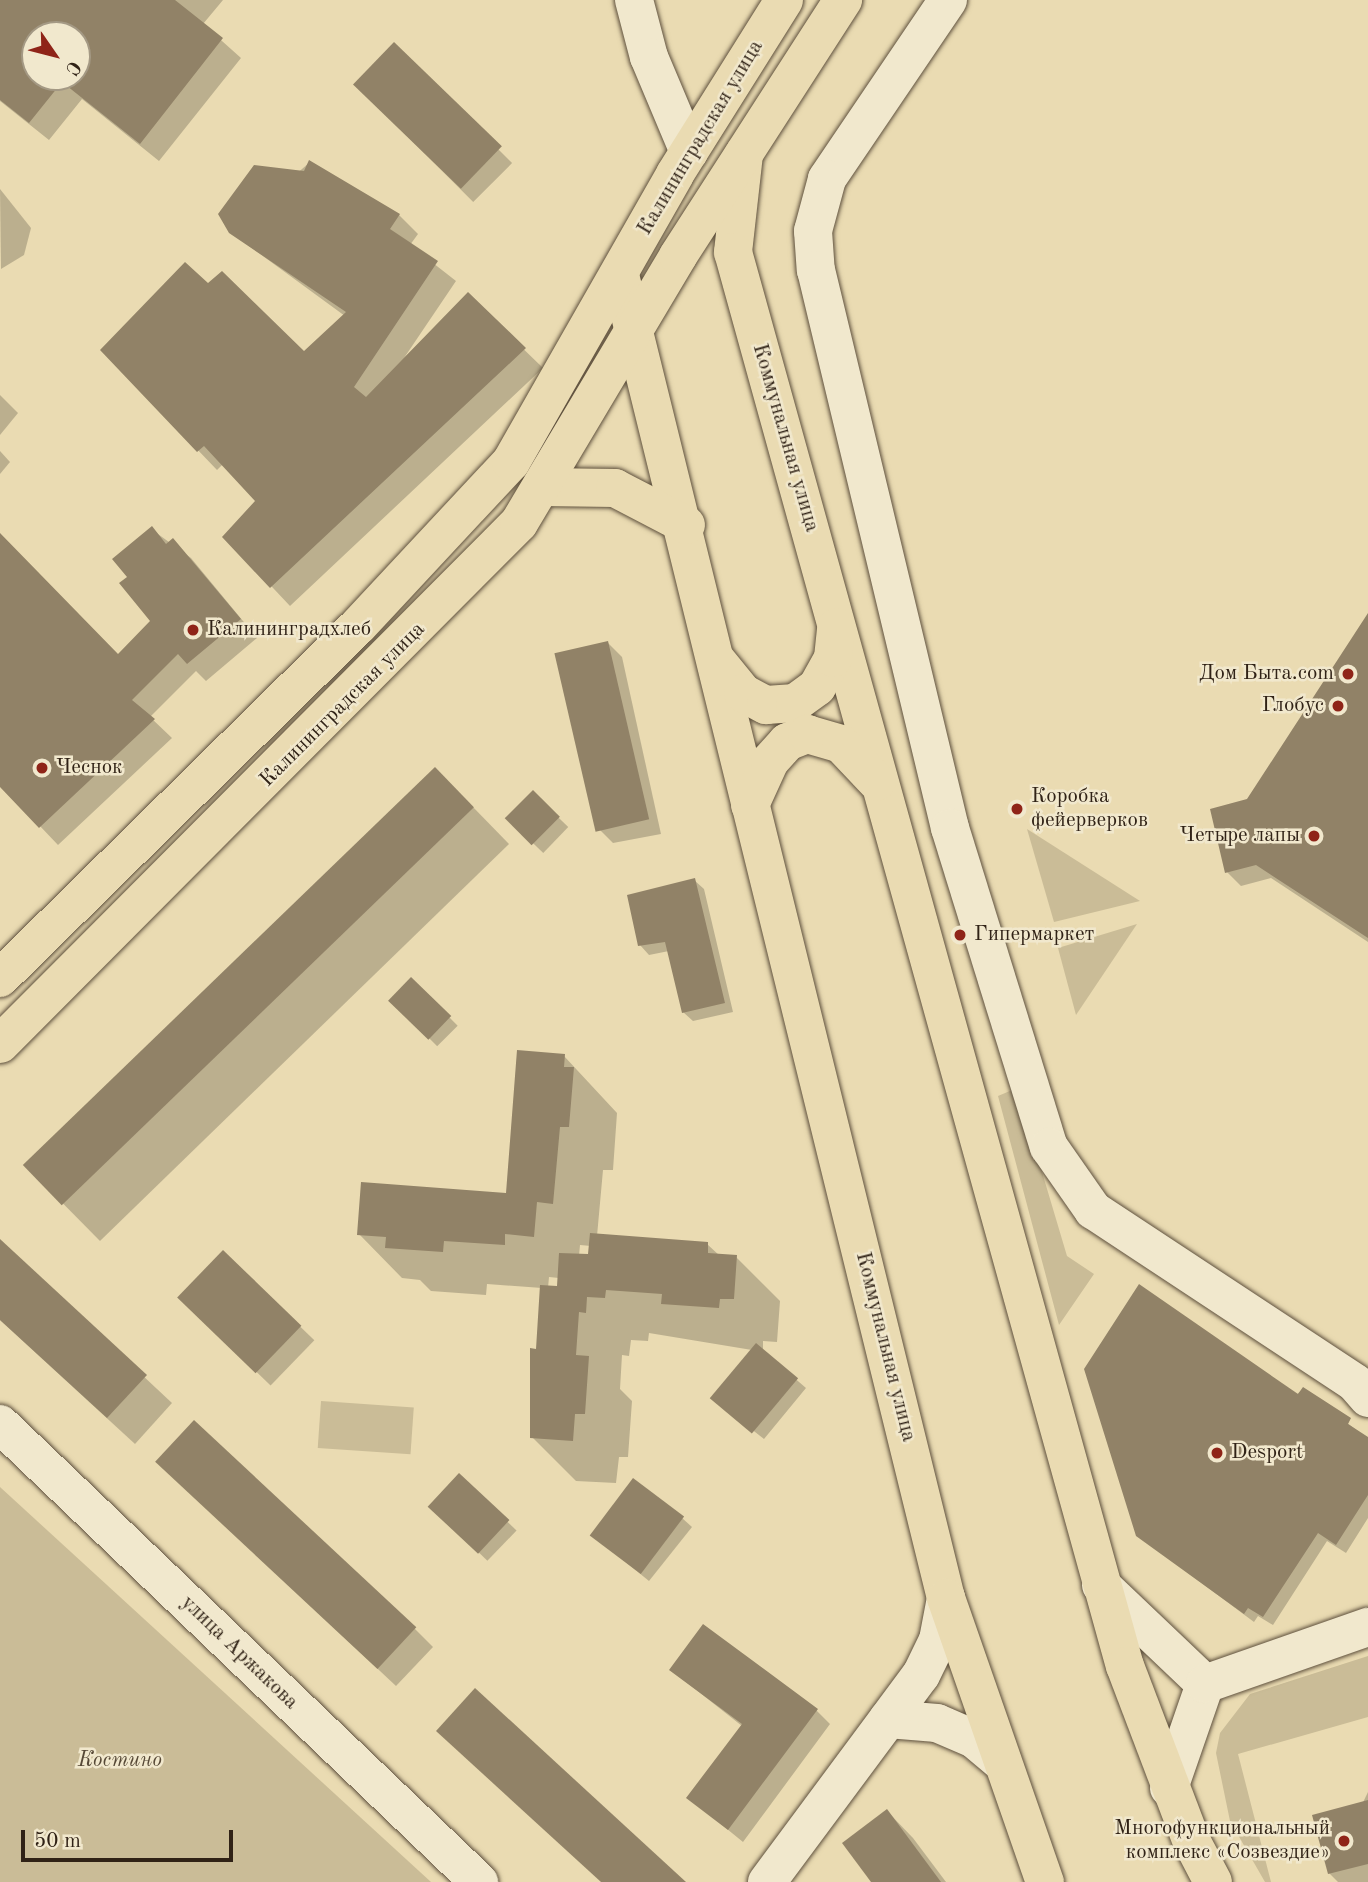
<!DOCTYPE html>
<meta charset="utf-8">
<style>
body{margin:0}
#map{position:relative;width:1368px;height:1882px;overflow:hidden;background:#eadbb2;font-family:"Old Standard TT",serif}
div>[style]{position:absolute}
.green>*{inset:0;background:#cabc97;transform-origin:0 0}
.shadow>*{inset:0;background:#0003;transform-origin:0 0}
.building>*{inset:0;background:#918267;transform-origin:0 0}
.roads{filter:drop-shadow(0 0 2px #5e503d) drop-shadow(0 0 2px #5e503d)}
.minor>*{height:38px;margin:-19px;padding:0 19px;transform-origin:19px;border-radius:19px;background:#f1e8cd}
.major>*{height:38px;margin:-19px;padding:0 19px;transform-origin:19px;border-radius:19px;background:#eadbb2}
.dots>*{width:19px;height:19px;translate:-50% -50%;box-sizing:border-box;border:4px solid #f1e8cd;border-radius:50%}
span{translate:-50% -50%;white-space:nowrap;text-align:center;line-height:1.15;-webkit-text-stroke:5px #f1e8cd;paint-order:stroke}
.street-label{font-size:21px;color:#302216}
.poi-label{font-size:21px;color:#302216}
.left{translate:0 -50%;text-align:left}
.right{translate:-100% -50%;text-align:right}
.park-label{font-size:21px;color:#564836;font-style:italic}
.north{position:absolute;left:21px;top:21px;width:70px;height:70px;box-sizing:border-box;background:#f1e8cd;border:2px solid #a49984;border-radius:50%;rotate:125deg;font-size:19px;font-weight:700;line-height:28px;text-align:center;color:#302216}
.north::after{content:'';display:block;margin:auto;width:24px;height:32px;background:#8f2418;clip-path:polygon(50% 0,100% 100%,50% 72%,0 100%)}
.scale{position:absolute;left:21px;top:1830px;width:212px;height:32px;box-sizing:border-box;border:4px solid #302216;border-top:0;padding-left:9px;font-size:21px;line-height:24px;white-space:nowrap;color:#302216;-webkit-text-stroke:5px #f1e8cd;paint-order:stroke}
</style>
<div id="map">
<div class="green">
<i style="clip-path:polygon(1027px 829px,1140px 901px,1054px 922px)"></i>
<i style="clip-path:polygon(1137px 924px,1076px 1015px,1058px 948px)"></i>
<i style="clip-path:polygon(1017px 1088px,1067px 1256px,1094px 1274px,1059px 1325px,998px 1096px)"></i>
<i style="left:321px;top:1401px;width:93px;height:47px;rotate:4deg"></i>
<i style="clip-path:polygon(0 1487px,431px 1882px,0 1882px)"></i>
<i style="clip-path:polygon(1368px 1656px,1368px 1717px,1238px 1754px,1271px 1882px,1265px 1882px,1230px 1821px,1216px 1753px,1220px 1733px,1250px 1694px)"></i>
</div>
<div class="shadow">
<i style="clip-path:polygon(evenodd,0 0,223px 0,203px 24px,241px 58px,159px 161px,82px 99px,49px 140px,0 101px,0 0,35px 35px,77px 35px,77px 77px,35px 77px,35px 35px)"></i>
<i style="left:394px;top:45px;width:167px;height:55px;rotate:45deg"></i>
<i style="clip-path:polygon(310px 162px,399px 215px,418px 234px,410px 245px,456px 281px,404px 358px,468px 295px,543px 368px,290px 606px,225px 537px,257px 501px,223px 464px,217px 470px,102px 350px,208px 285px,303px 353px,345px 316px,230px 232px)"></i>
<i style="clip-path:polygon(0 189px,31px 228px,24px 255px,1px 269px)"></i>
<i style="clip-path:polygon(0 395px,18px 413px,0 435px)"></i>
<i style="clip-path:polygon(0 451px,10px 462px,0 474px)"></i>
<i style="clip-path:polygon(151px 529px,191px 558px,257px 638px,206px 681px,196px 671px,150px 717px,172px 738px,58px 845px,0 784px,0 535px,118px 656px,153px 621px,129px 577px)"></i>
<i style="clip-path:polygon(1368px 617px,1368px 942px,1271px 878px,1241px 886px,1227px 872px,1248px 801px)"></i>
<i style="clip-path:polygon(608px 643px,622px 657px,661px 834px,613px 843px,599px 829px)"></i>
<i style="left:533px;top:793px;width:49px;height:36px;rotate:44deg"></i>
<i style="clip-path:polygon(471px 805px,509px 844px,100px 1241px,26px 1166px)"></i>
<i style="clip-path:polygon(694px 880px,704px 889px,733px 1012px,693px 1021px,683px 1012px,669px 951px,649px 955px,640px 945px)"></i>
<i style="left:411px;top:979px;width:66px;height:29px;rotate:45deg"></i>
<i style="clip-path:polygon(evenodd,564px 1056px,617px 1113px,613px 1170px,603px 1170px,597px 1236px,707px 1244px,720px 1256px,736px 1257px,780px 1301px,777px 1342px,763px 1341px,763px 1351px,806px 1388px,764px 1439px,713px 1399px,752px 1350px,649px 1333px,648px 1341px,631px 1340px,629px 1356px,622px 1355px,620px 1389px,632px 1401px,628px 1457px,619px 1457px,616px 1483px,576px 1481px,532px 1437px,542px 1288px,487px 1284px,486px 1295px,431px 1291px,420px 1280px,402px 1278px,359px 1234px,508px 1195px,564px 1056px,580px 1245px,591px 1246px,590px 1256px,579px 1256px,580px 1245px,564px 1056px,549px 1277px,559px 1278px,558px 1288px,548px 1288px,549px 1277px)"></i>
<i style="clip-path:polygon(0 1242px,172px 1403px,135px 1444px,0 1320px)"></i>
<i style="left:223px;top:1252px;width:127px;height:63px;rotate:44deg"></i>
<i style="clip-path:polygon(1303px 1389px,1368px 1439px,1368px 1518px,1346px 1553px,1327px 1541px,1273px 1625px,1258px 1616px,1254px 1622px,1137px 1535px)"></i>
<i style="left:459px;top:1475px;width:80px;height:42px;rotate:44deg"></i>
<i style="clip-path:polygon(176px 1480px,414px 1628px,433px 1647px,396px 1686px)"></i>
<i style="clip-path:polygon(682px 1518px,692px 1527px,649px 1581px,591px 1534px)"></i>
<i style="clip-path:polygon(671px 1670px,816px 1710px,830px 1724px,743px 1842px,689px 1798px,742px 1726px)"></i>
<i style="clip-path:polygon(1368px 1792px,1368px 1882px,1338px 1882px,1329px 1873px)"></i>
<i style="clip-path:polygon(887px 1811px,913px 1838px,946px 1882px,873px 1882px)"></i>
</div>
<div class="building">
<i style="clip-path:polygon(evenodd,0 0,175px 0,223px 38px,140px 144px,62px 82px,29px 123px,0 100px,0 0,35px 35px,77px 35px,77px 77px,35px 77px,35px 35px)"></i>
<i style="left:394px;top:42px;width:150px;height:59px;rotate:44deg"></i>
<i style="clip-path:polygon(309px 160px,400px 214px,390px 229px,438px 261px,354px 387px,366px 397px,468px 292px,526px 348px,270px 588px,222px 537px,255px 501px,204px 446px,197px 452px,100px 350px,185px 262px,208px 283px,222px 271px,304px 351px,346px 312px,229px 233px,218px 214px,254px 165px,304px 171px)"></i>
<i style="clip-path:polygon(152px 526px,166px 544px,173px 538px,241px 619px,187px 664px,178px 654px,132px 700px,155px 719px,39px 828px,0 787px,0 533px,118px 654px,150px 621px,119px 583px,127px 577px,112px 559px)"></i>
<i style="clip-path:polygon(1368px 613px,1368px 938px,1256px 865px,1225px 873px,1210px 809px,1247px 799px)"></i>
<i style="left:608px;top:641px;width:183px;height:55px;rotate:77deg"></i>
<i style="left:435px;top:767px;width:56px;height:573px;rotate:46deg"></i>
<i style="left:533px;top:790px;width:38px;height:40px;rotate:45deg"></i>
<i style="clip-path:polygon(695px 878px,725px 1003px,682px 1013px,665px 942px,638px 946px,627px 895px)"></i>
<i style="left:411px;top:977px;width:56px;height:33px;rotate:44deg"></i>
<i style="clip-path:polygon(517px 1050px,565px 1054px,564px 1067px,574px 1067px,569px 1127px,560px 1127px,553px 1204px,537px 1202px,534px 1237px,505px 1234px,505px 1245px,444px 1241px,443px 1252px,385px 1248px,386px 1237px,357px 1235px,361px 1182px,506px 1193px)"></i>
<i style="clip-path:polygon(590px 1233px,708px 1242px,708px 1253px,737px 1255px,734px 1299px,720px 1299px,719px 1308px,661px 1304px,662px 1294px,606px 1290px,605px 1298px,587px 1297px,586px 1313px,579px 1312px,576px 1355px,589px 1356px,585px 1414px,575px 1414px,573px 1441px,530px 1438px,530px 1348px,536px 1349px,540px 1285px,557px 1286px,559px 1253px,588px 1254px)"></i>
<i style="clip-path:polygon(0 1239px,147px 1375px,107px 1418px,0 1320px)"></i>
<i style="left:223px;top:1250px;width:109px;height:66px;rotate:44deg"></i>
<i style="clip-path:polygon(1139px 1284px,1298px 1394px,1303px 1387px,1351px 1418px,1348px 1424px,1368px 1437px,1368px 1495px,1336px 1545px,1318px 1533px,1263px 1617px,1248px 1608px,1244px 1614px,1136px 1536px,1084px 1369px)"></i>
<i style="left:756px;top:1343px;width:55px;height:72px;rotate:40deg"></i>
<i style="left:194px;top:1420px;width:304px;height:57px;rotate:43deg"></i>
<i style="left:459px;top:1473px;width:69px;height:46px;rotate:43deg"></i>
<i style="left:633px;top:1478px;width:64px;height:72px;rotate:37deg"></i>
<i style="clip-path:polygon(703px 1624px,818px 1709px,728px 1830px,686px 1798px,742px 1724px,669px 1670px)"></i>
<i style="clip-path:polygon(475px 1688px,686px 1882px,601px 1882px,436px 1731px)"></i>
<i style="clip-path:polygon(1368px 1800px,1368px 1864px,1328px 1874px,1312px 1815px)"></i>
<i style="clip-path:polygon(887px 1809px,941px 1882px,871px 1882px,842px 1843px)"></i>
</div>
<div class="roads">
<div class="minor">
<i style="left:634px;top:0;width:59px;rotate:75.3deg"></i>
<i style="left:649px;top:57px;width:103px;rotate:67.2deg"></i>
<i style="left:948px;top:0;width:216px;rotate:124.1deg"></i>
<i style="left:827px;top:179px;width:54px;rotate:105.1deg"></i>
<i style="left:813px;top:231px;width:39px;rotate:86deg"></i>
<i style="left:816px;top:270px;width:574px;rotate:76.5deg"></i>
<i style="left:950px;top:828px;width:334px;rotate:72.8deg"></i>
<i style="left:1049px;top:1147px;width:77px;rotate:55.1deg"></i>
<i style="left:1093px;top:1210px;width:314px;rotate:33.4deg"></i>
<i style="left:1355px;top:1383px;width:20px;rotate:49deg"></i>
<i style="left:0;top:1424px;width:663px;rotate:43.72deg"></i>
<i style="left:1101px;top:1585px;width:144px;rotate:43.6deg"></i>
<i style="left:888px;top:1719px;width:49px;rotate:4.7deg"></i>
<i style="left:937px;top:1723px;width:40px;rotate:23.4deg"></i>
<i style="left:974px;top:1739px;width:33px;rotate:40deg"></i>
<i style="left:1169px;top:1788px;width:110px;rotate:-70.9deg"></i>
<i style="left:1205px;top:1684px;width:173px;rotate:-19.3deg"></i>
<i style="left:767px;top:1882px;width:258px;rotate:-53.4deg"></i>
<i style="left:921px;top:1675px;width:39px;rotate:-64deg"></i>
<i style="left:938px;top:1640px;width:43px;rotate:-79.2deg"></i>
</div>
<div class="major">
<i style="left:744px;top:154px;width:99px;rotate:96.4deg"></i>
<i style="left:733px;top:252px;width:1467px;rotate:74.51deg"></i>
<i style="left:1125px;top:1666px;width:188px;rotate:69.2deg"></i>
<i style="left:1192px;top:1842px;width:45px;rotate:62.3deg"></i>
<i style="left:621px;top:279px;width:1358px;rotate:76.16deg"></i>
<i style="left:946px;top:1598px;width:301px;rotate:70.8deg"></i>
<i style="left:542px;top:487px;width:73px;rotate:0.8deg"></i>
<i style="left:615px;top:488px;width:80px;rotate:27.5deg"></i>
<i style="left:717px;top:661px;width:41px;rotate:50.9deg"></i>
<i style="left:743px;top:693px;width:26px;rotate:28deg"></i>
<i style="left:766px;top:705px;width:29px;rotate:-4deg"></i>
<i style="left:795px;top:703px;width:27px;rotate:-36deg"></i>
<i style="left:817px;top:687px;width:33px;rotate:-61deg"></i>
<i style="left:833px;top:658px;width:31px;rotate:-84deg"></i>
<i style="left:750px;top:805px;width:48px;rotate:-65.6deg"></i>
<i style="left:770px;top:761px;width:25px;rotate:-48deg"></i>
<i style="left:787px;top:742px;width:22px;rotate:-22deg"></i>
<i style="left:807px;top:734px;width:35px;rotate:16deg"></i>
<i style="left:841px;top:744px;width:52px;rotate:46.5deg"></i>
<i style="left:0;top:978px;width:502px;rotate:-44.52deg"></i>
<i style="left:358px;top:626px;width:224px;rotate:-47deg"></i>
<i style="left:511px;top:462px;width:331px;rotate:-60.3deg"></i>
<i style="left:675px;top:174px;width:205px;rotate:-57.9deg"></i>
<i style="left:0;top:1044px;width:735px;rotate:-45.11deg"></i>
<i style="left:519px;top:523px;width:311px;rotate:-59.2deg"></i>
<i style="left:678px;top:256px;width:305px;rotate:-57.2deg"></i>
</div>
</div>
<div class="dots">
<i style="left:193px;top:630px;background:#8f2418"></i>
<i style="left:1348px;top:674px;background:#8f2418"></i>
<i style="left:1338px;top:706px;background:#8f2418"></i>
<i style="left:42px;top:768px;background:#8f2418"></i>
<i style="left:1017px;top:809px;background:#8f2418"></i>
<i style="left:1314px;top:836px;background:#8f2418"></i>
<i style="left:960px;top:935px;background:#8f2418"></i>
<i style="left:1217px;top:1453px;background:#8f2418"></i>
<i style="left:1344px;top:1841px;background:#8f2418"></i>
</div>
<div class="street-label">
<span style="left:701px;top:138px;rotate:-59deg">Калининградская улица</span>
<span style="left:785px;top:438px;rotate:74deg">Коммунальная улица</span>
<span style="left:343px;top:705px;rotate:-45deg">Калининградская улица</span>
<span style="left:885px;top:1347px;rotate:76deg">Коммунальная улица</span>
<span style="left:239px;top:1653px;rotate:44deg">улица Аржакова</span>
</div>
<div class="poi-label">
<span class="left" style="left:207px;top:630px">Калининградхлеб</span>
<span class="right" style="left:1334px;top:674px">Дом Быта.com</span>
<span class="right" style="left:1324px;top:706px">Глобус</span>
<span class="left" style="left:56px;top:768px">Чеснок</span>
<span class="left" style="left:1031px;top:809px">Коробка<br>фейерверков</span>
<span class="right" style="left:1300px;top:836px">Четыре лапы</span>
<span class="left" style="left:974px;top:935px">Гипермаркет</span>
<span class="left" style="left:1231px;top:1453px">Desport</span>
<span class="right" style="left:1330px;top:1841px">Многофункциональный<br>комплекс «Созвездие»</span>
</div>
<div class="park-label">
<span style="left:120px;top:1761px">Костино</span>
</div>
<div class="north">С</div>
<div class="scale">50 m</div>
</div>
